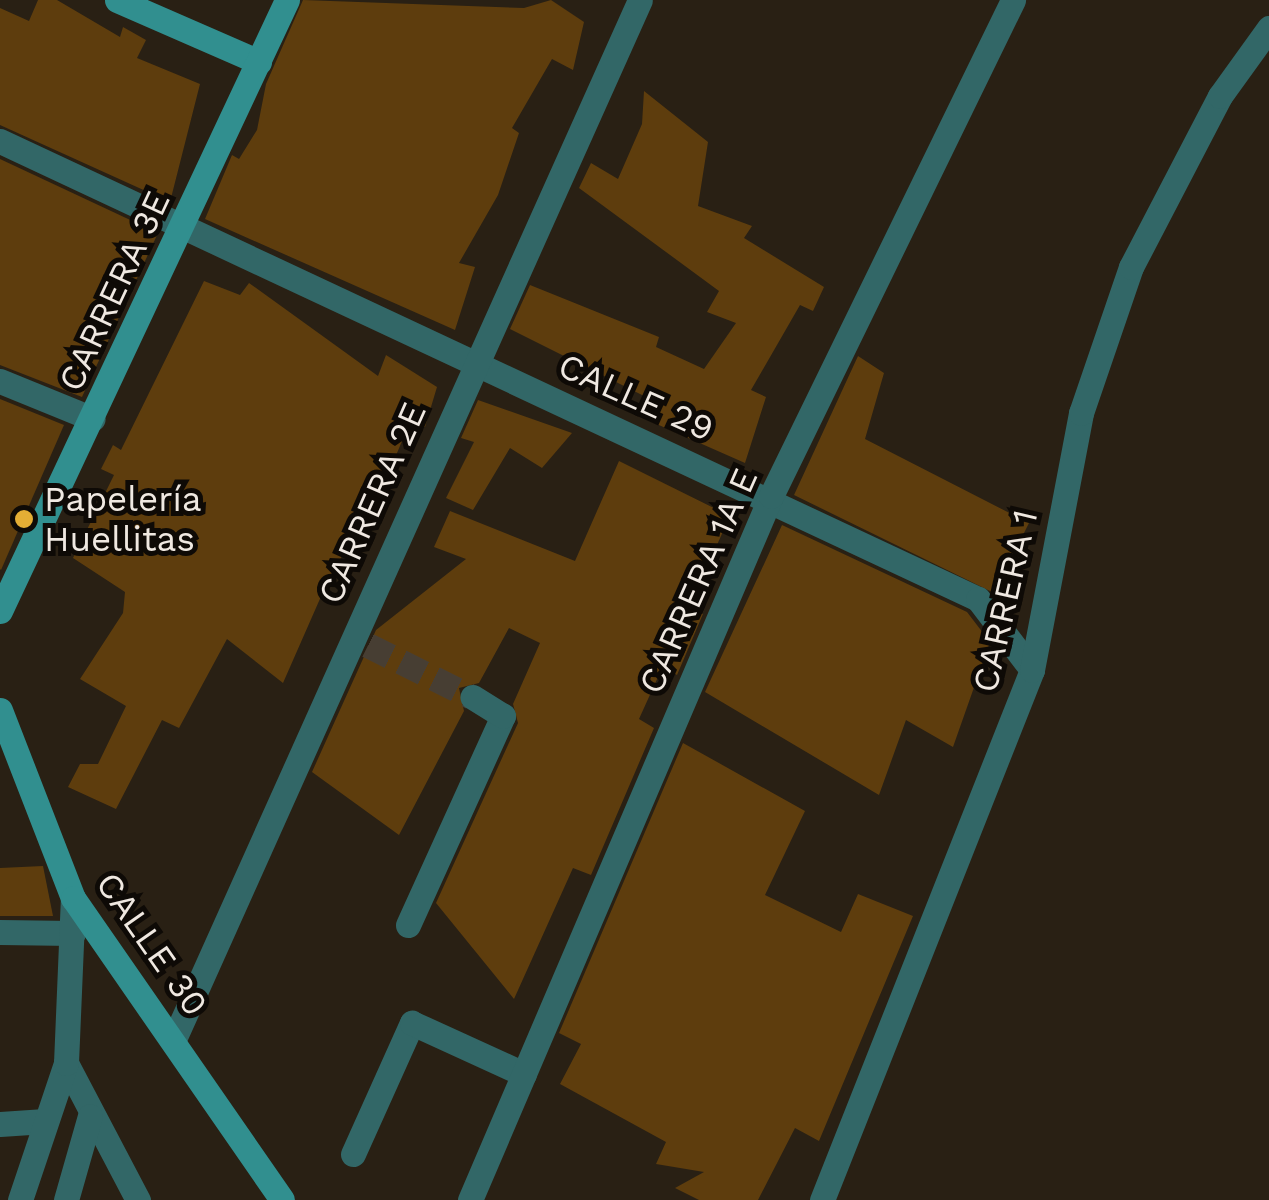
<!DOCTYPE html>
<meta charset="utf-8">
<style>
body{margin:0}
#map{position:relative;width:1269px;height:1200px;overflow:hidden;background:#292014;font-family:"Work Sans",sans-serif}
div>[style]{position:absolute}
.building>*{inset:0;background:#5e3d0d}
.street-tunnel>*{height:25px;margin-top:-12.5px;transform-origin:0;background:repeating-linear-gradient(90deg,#473e33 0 25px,transparent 0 37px)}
.street>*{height:25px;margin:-12.5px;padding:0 12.5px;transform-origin:12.5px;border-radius:12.5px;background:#326767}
.secondary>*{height:25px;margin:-12.5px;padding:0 12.5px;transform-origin:12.5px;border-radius:12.5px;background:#318f8f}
.dots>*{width:28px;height:28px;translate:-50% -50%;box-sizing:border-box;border:5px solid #0e0a06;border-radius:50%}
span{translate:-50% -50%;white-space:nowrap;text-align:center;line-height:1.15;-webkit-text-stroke:10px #0e0a06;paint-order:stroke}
.street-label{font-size:35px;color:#efe8e1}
.poi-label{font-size:35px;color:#efe8e1}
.left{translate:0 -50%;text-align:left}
</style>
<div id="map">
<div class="building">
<i style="clip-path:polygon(38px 0,57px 0,120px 37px,123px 27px,146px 40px,137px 58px,200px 84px,170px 202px,0 125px,0 8px,29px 21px)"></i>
<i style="clip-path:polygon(303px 0,524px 8px,551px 0,584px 22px,573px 70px,552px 59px,512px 128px,519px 133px,498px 195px,459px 263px,475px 267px,455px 330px,205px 219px,232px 155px,239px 159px,257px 130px,266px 84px)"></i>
<i style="clip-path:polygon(644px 91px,708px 142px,698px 206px,752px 226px,744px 238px,824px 287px,813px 311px,800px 305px,751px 390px,766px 397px,745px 463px,652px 422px,660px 404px,510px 329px,530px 285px,659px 337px,656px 347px,704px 369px,736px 323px,707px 312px,719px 291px,579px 188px,591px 163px,618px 179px,642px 124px)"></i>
<i style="clip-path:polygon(0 159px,158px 233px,82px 397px,0 365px)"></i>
<i style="clip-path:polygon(204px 281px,240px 295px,249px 283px,378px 376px,386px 355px,437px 387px,425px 427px,410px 422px,361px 539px,354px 536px,330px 576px,283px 683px,227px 639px,179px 728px,162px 720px,116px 809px,68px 787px,80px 764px,98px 764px,126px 706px,80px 679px,123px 613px,125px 592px,73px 558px,114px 475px,101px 469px,113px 445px,121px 450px)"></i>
<i style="clip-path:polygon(858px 356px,884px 373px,865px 439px,1029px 523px,994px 593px,794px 495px)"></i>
<i style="clip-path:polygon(0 399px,64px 425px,1px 570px,0 569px)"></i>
<i style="clip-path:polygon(478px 400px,572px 433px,542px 468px,510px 448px,473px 510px,446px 498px,474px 442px,461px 438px)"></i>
<i style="clip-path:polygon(619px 461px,730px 516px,689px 607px,703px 614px,677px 675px,663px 666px,639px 719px,654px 728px,591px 875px,573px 868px,514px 999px,436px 903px,518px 723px,513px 704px,540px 643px,509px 628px,479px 683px,459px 688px,464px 711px,399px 835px,312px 772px,376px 630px,466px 559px,434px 547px,450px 511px,575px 561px)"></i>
<i style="clip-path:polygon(782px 525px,967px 612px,990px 642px,953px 747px,906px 720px,879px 795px,705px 692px)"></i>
<i style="clip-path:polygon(683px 743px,805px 811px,765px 895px,841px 932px,858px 894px,913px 916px,819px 1141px,795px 1128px,758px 1200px,699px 1200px,675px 1188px,704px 1172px,656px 1164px,666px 1142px,560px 1084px,581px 1044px,559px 1033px)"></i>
<i style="clip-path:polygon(43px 866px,53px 916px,0 916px,0 868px)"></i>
</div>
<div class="street-tunnel">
<i style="left:368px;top:645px;width:116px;rotate:26.6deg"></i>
</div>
<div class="street">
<i style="left:0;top:141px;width:1080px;rotate:25.09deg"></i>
<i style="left:978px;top:599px;width:89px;rotate:52.7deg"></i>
<i style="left:0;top:381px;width:100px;rotate:22.2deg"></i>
<i style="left:408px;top:925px;width:230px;rotate:-65.6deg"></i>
<i style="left:503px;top:716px;width:36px;rotate:-148deg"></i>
<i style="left:0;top:932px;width:73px;rotate:0.8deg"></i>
<i style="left:175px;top:1037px;width:1136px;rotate:-65.85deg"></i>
<i style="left:66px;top:1063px;width:155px;rotate:62.3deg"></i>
<i style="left:0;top:1124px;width:45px;rotate:-3.8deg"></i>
<i style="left:353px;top:1154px;width:144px;rotate:-65.8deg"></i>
<i style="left:412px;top:1023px;width:123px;rotate:24.5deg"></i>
<i style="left:20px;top:1200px;width:145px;rotate:-71.4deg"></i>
<i style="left:66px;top:1063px;width:165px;rotate:-87.6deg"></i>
<i style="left:66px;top:1200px;width:87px;rotate:-74.1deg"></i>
<i style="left:470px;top:1200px;width:766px;rotate:-66.85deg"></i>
<i style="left:771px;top:496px;width:552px;rotate:-63.99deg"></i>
<i style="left:822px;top:1200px;width:570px;rotate:-68.39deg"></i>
<i style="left:1032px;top:670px;width:262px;rotate:-79.2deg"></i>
<i style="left:1081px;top:413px;width:154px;rotate:-71.1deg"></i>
<i style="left:1131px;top:267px;width:193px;rotate:-62.5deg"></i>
<i style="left:1220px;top:96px;width:84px;rotate:-54.2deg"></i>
</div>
<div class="secondary">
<i style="left:117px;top:0;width:155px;rotate:23.6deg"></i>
<i style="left:0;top:611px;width:675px;rotate:-64.84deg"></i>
<i style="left:0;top:710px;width:202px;rotate:68.8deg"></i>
<i style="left:73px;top:898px;width:367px;rotate:55.3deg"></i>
</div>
<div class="dots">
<i style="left:24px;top:519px;background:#e4ae35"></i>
</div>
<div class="street-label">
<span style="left:114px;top:291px;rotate:-65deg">CARRERA 3E</span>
<span style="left:636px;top:397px;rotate:24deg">CALLE 29</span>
<span style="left:372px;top:503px;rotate:-66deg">CARRERA 2E</span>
<span style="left:698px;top:581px;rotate:-66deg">CARRERA 1A E</span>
<span style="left:1005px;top:601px;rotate:-77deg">CARRERA 1</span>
<span style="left:152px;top:944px;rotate:55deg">CALLE 30</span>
</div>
<div class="poi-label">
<span class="left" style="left:44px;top:519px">Papelería<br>Huellitas</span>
</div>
</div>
